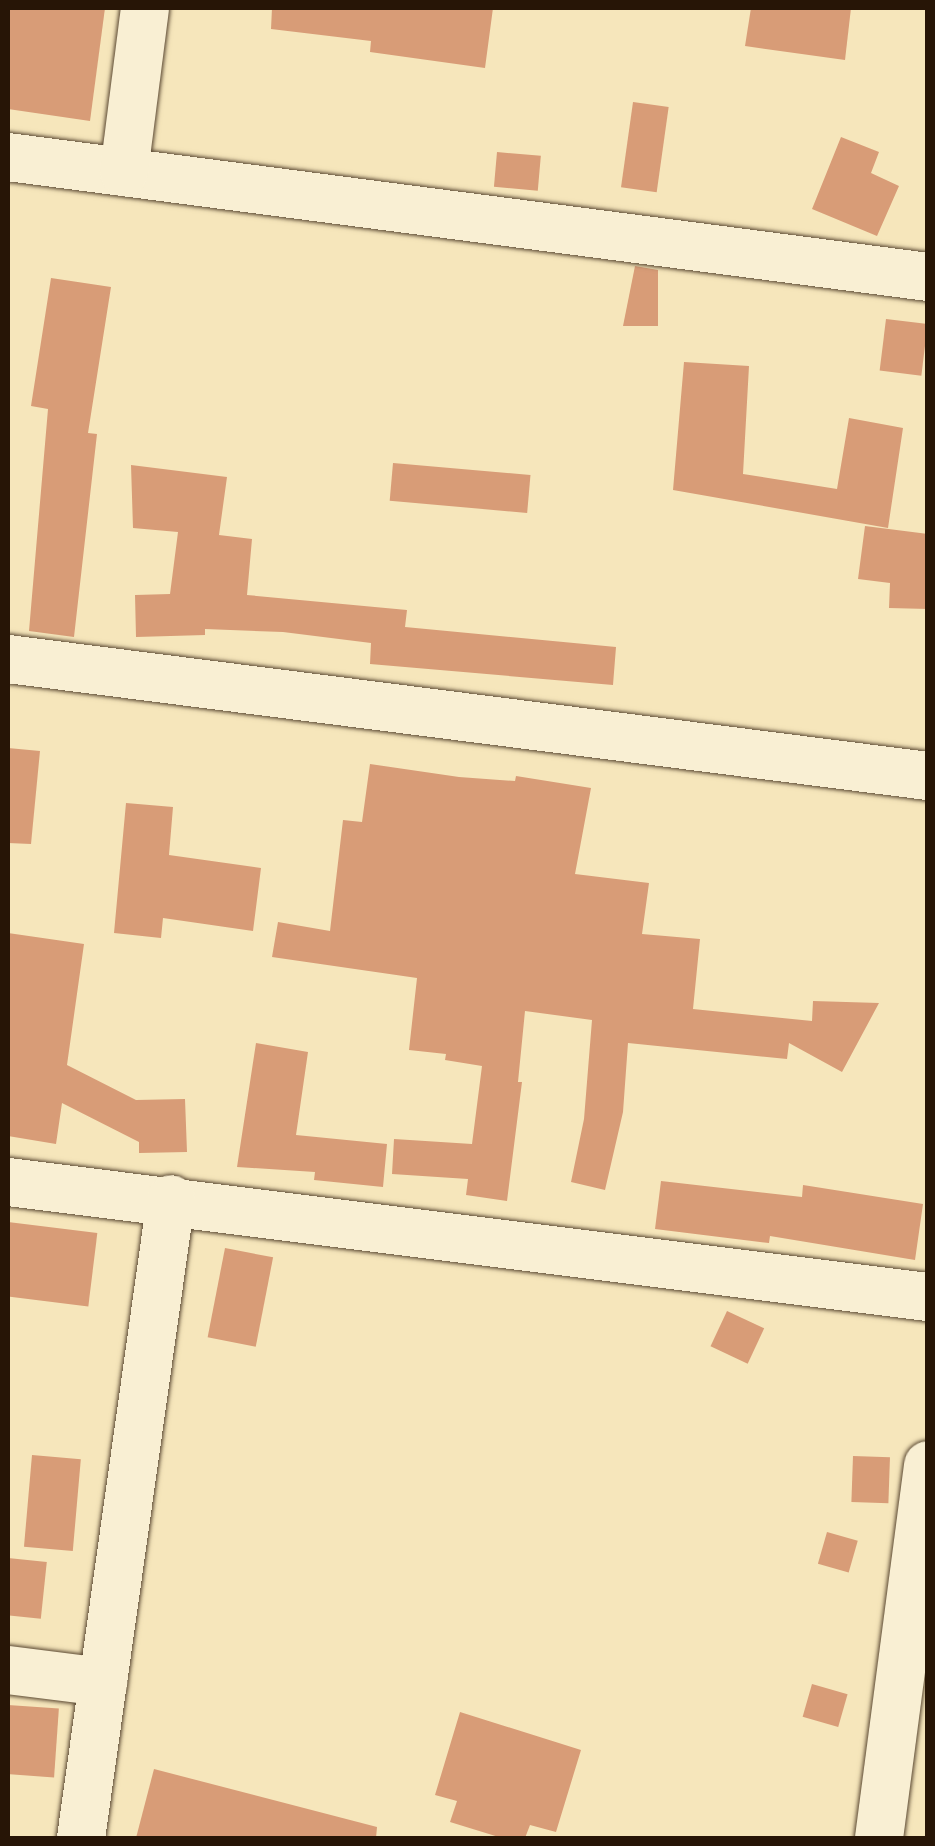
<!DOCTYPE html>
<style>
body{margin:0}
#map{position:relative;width:935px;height:1846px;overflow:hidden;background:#f6e6bb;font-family:"Gentium Book Plus",serif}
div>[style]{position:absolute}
.building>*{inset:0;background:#d89c77;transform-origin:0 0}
.roads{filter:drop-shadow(0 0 2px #5b4933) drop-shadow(0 0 2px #5b4933)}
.minor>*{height:48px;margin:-24px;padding:0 24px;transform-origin:24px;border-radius:24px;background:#f9efd3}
span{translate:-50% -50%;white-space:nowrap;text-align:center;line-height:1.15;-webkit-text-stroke:8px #f9efd3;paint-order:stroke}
.frame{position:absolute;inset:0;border:10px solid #271506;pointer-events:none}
</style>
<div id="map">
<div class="building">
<i style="clip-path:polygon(8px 8px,105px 8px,90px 121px,8px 109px)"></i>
<i style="clip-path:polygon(272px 8px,493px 8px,485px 68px,370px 52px,371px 41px,271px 29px)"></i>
<i style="clip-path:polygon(751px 8px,851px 8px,845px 60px,745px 46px)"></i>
<i style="left:633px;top:102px;width:36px;height:86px;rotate:8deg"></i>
<i style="clip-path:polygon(841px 137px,879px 152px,871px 173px,899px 186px,877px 236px,812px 209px)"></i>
<i style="left:497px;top:152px;width:44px;height:35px;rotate:5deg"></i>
<i style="clip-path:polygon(635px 266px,658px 270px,658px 326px,623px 326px)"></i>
<i style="clip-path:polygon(51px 278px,111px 287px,88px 433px,97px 434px,74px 637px,29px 631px,48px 409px,31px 406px)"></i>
<i style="left:886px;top:319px;width:42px;height:52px;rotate:7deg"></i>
<i style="clip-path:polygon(684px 362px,749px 366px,743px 474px,837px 489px,849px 418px,903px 428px,888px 528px,673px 490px)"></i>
<i style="left:393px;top:463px;width:138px;height:38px;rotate:5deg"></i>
<i style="clip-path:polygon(131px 465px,227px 477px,219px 535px,252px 539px,247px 595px,407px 610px,405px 627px,616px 647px,613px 685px,370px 664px,371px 643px,283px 632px,205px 629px,205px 635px,136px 637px,135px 595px,170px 594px,178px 532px,133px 528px)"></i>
<i style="clip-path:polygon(865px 526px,928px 534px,928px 609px,889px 608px,890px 583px,858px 579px)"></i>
<i style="clip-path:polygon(8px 748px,40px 751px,31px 844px,8px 843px)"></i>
<i style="clip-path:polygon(370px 764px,459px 777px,515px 781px,516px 776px,591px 788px,575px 874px,649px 883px,642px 934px,700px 939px,693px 1009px,812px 1021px,813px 1001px,879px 1003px,842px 1072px,789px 1043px,787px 1059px,628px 1043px,623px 1112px,605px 1190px,571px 1182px,584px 1119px,592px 1020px,525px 1011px,518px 1082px,522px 1082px,507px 1201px,466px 1195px,468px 1179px,392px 1174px,394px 1139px,472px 1144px,482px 1066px,445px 1060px,446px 1054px,409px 1050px,417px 978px,272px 957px,278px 922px,330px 931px,343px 820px,362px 822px)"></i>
<i style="clip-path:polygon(126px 803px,173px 807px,169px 855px,261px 868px,253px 931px,163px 918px,161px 938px,114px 933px)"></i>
<i style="clip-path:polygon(8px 933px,84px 944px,67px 1065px,136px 1100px,185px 1099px,187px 1152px,139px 1153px,139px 1142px,62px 1103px,56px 1144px,8px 1136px)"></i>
<i style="clip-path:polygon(256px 1043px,308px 1052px,296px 1135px,387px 1144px,383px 1187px,314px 1180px,315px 1172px,237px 1167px)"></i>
<i style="clip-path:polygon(661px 1181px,802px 1197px,803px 1185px,923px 1204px,915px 1260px,770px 1236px,769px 1243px,655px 1229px)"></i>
<i style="left:8px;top:1222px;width:90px;height:74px;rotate:7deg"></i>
<i style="left:225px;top:1248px;width:49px;height:91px;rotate:11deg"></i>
<i style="left:727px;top:1311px;width:41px;height:39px;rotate:25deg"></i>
<i style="left:32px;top:1455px;width:49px;height:92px;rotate:5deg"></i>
<i style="left:853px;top:1456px;width:37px;height:46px;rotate:2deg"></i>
<i style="left:827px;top:1532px;width:32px;height:33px;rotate:16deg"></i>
<i style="left:8px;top:1558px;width:39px;height:57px;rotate:6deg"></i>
<i style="left:812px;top:1684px;width:37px;height:34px;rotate:16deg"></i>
<i style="left:8px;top:1705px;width:51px;height:69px;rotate:4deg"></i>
<i style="clip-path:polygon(460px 1712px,581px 1750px,556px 1832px,530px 1825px,525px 1838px,502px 1838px,450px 1822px,457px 1801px,435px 1795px)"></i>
<i style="clip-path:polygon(154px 1769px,377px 1827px,376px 1838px,136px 1838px)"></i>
</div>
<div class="roads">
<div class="minor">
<i style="left:8px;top:157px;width:928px;rotate:7.43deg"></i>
<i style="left:124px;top:172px;width:165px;rotate:-82.7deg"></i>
<i style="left:8px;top:659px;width:927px;rotate:7.25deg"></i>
<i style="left:8px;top:1182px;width:927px;rotate:7.13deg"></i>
<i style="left:8px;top:1670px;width:96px;rotate:7.2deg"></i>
<i style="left:81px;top:1838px;width:645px;rotate:-81.98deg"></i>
<i style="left:879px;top:1838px;width:376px;rotate:-82.5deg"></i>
</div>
</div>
<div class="frame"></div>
</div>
